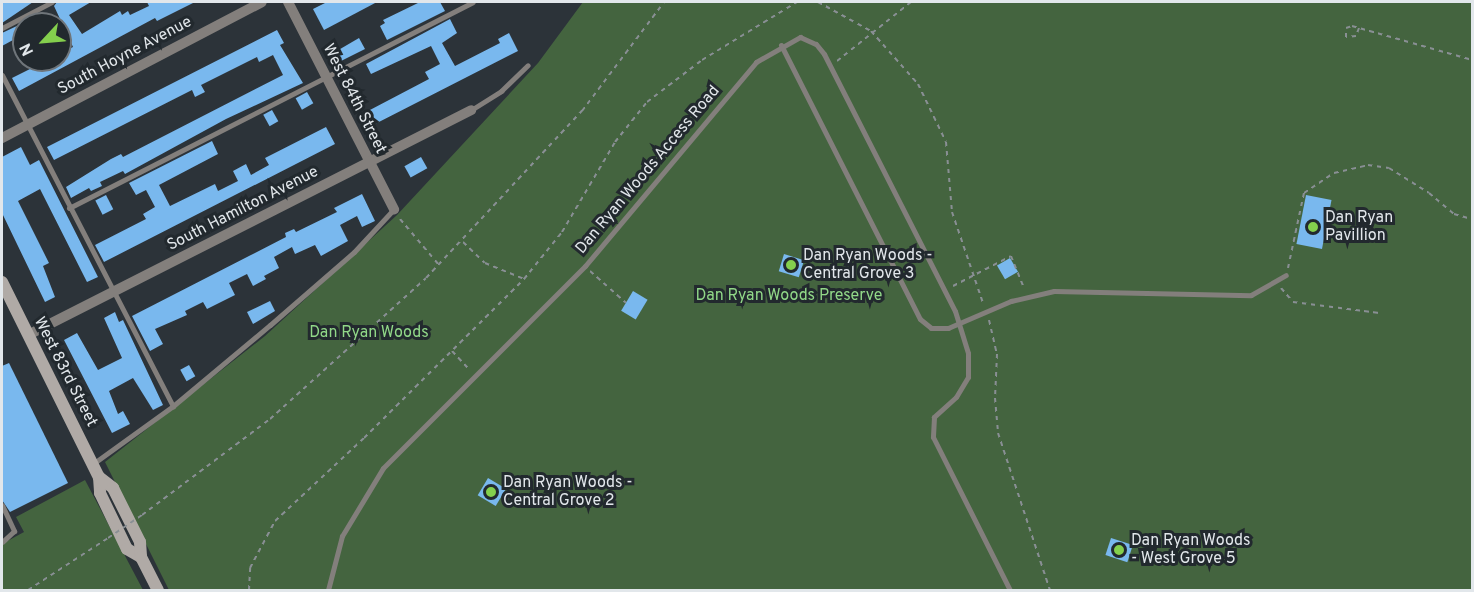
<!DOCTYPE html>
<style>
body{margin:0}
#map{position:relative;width:1474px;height:592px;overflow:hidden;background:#2c3339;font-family:Overpass,sans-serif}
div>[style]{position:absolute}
.green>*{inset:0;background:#44643f}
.building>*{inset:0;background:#79b8ee;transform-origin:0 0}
.path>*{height:2px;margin-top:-1px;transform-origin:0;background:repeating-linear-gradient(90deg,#898f94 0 4.5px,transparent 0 9px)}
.lane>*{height:5px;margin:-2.5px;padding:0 2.5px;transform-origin:2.5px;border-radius:2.5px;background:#837f7c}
.street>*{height:10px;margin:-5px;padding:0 5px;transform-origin:5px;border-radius:5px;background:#837f7c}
.secondary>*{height:12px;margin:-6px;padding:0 6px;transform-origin:6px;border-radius:6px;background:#b0aaa6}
.path-bridge>*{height:2px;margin-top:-1px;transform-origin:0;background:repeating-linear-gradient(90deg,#898f94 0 4.5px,transparent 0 9px)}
.dots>*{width:16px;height:16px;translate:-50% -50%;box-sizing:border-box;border:3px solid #22292e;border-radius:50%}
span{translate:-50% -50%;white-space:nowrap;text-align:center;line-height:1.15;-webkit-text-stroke:6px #22292e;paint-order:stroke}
.street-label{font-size:16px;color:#e2e7eb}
.poi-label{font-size:16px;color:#e2e7eb}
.left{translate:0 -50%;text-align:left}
.park-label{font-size:16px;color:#91d888}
.frame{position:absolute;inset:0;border:3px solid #e2e7eb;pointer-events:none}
.north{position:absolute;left:12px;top:12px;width:60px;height:60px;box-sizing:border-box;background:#22292e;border:2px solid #6f757a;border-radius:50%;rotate:244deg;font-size:16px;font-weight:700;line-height:24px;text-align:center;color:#e2e7eb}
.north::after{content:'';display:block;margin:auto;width:21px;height:27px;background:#84cf4d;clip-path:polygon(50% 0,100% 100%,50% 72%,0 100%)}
</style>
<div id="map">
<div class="green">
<i style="clip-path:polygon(583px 2px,1472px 2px,1472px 590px,169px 590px,105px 462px,265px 336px,397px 215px,538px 63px)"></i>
<i style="clip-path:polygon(85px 480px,143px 590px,2px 590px,2px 544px,24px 532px,16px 517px)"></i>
</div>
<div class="building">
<i style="clip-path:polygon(2px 2px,33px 2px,2px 23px)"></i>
<i style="clip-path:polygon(57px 2px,91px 2px,69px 15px,82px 34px,120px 11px,122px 15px,128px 11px,130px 15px,149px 6px,147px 2px,195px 2px,157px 21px,155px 18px,19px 91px,12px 78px,48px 60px,60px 60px,60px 53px,73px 47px,54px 6px)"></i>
<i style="clip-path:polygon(327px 2px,377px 2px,324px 30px,313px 9px)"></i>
<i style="clip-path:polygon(420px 2px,440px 2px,445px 11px,387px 40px,380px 26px,385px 23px,383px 20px)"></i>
<i style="clip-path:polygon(450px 19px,457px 33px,442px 43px,455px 66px,500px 43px,498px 39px,509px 33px,518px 51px,375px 124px,368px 111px,429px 79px,425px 72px,440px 64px,431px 46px,371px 74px,366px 64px)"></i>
<i style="clip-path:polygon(19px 25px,24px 34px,2px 46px,2px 33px)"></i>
<i style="clip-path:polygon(277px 30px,284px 43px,280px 45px,303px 83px,226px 119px,125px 174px,123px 171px,100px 182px,102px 186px,91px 191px,89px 188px,71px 198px,66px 187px,111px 159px,121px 154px,123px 157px,283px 75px,273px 55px,259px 62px,257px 57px,201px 85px,205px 92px,195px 97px,192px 90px,54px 160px,47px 147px)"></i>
<i style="clip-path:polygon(359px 38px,365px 49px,339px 62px,335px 52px)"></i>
<i style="left:307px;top:92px;width:13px;height:13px;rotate:61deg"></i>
<i style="left:272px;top:110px;width:13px;height:10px;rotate:61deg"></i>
<i style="clip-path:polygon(326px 127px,335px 144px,104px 262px,95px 245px,146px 219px,143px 214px,155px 207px,146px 190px,136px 195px,129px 183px,212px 141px,218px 154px,159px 185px,170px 206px,215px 184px,218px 191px,238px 181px,233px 171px,246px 164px,251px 175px,269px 165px,265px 158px)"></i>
<i style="clip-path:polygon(21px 147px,30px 165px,39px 160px,98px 277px,87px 282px,40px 189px,18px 201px,49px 263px,43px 266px,55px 297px,45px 302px,2px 213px,2px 157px)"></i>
<i style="left:421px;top:157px;width:13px;height:19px;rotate:61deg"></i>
<i style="clip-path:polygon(362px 194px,375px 221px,362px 227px,357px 216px,340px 225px,348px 241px,321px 256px,315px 245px,295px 254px,292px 247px,274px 257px,279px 268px,264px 276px,266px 279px,253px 286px,247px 274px,229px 283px,235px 295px,207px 309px,203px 302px,185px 311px,187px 315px,155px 329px,163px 344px,150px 351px,132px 316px,286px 237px,285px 233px,294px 229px,296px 232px,337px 212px,334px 208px)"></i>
<i style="left:106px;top:195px;width:16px;height:12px;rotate:63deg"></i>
<i style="left:1306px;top:195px;width:26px;height:50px;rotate:11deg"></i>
<i style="left:784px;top:254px;width:21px;height:18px;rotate:17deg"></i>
<i style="left:1010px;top:258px;width:16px;height:15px;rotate:60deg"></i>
<i style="left:633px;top:291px;width:17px;height:23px;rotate:31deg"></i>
<i style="clip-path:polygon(270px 301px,275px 311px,253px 324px,247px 312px)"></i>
<i style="clip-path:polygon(115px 312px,119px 322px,123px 320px,163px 405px,153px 410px,133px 378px,109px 391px,118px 414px,123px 411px,130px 424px,112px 433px,64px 340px,77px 333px,98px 370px,122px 358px,104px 318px)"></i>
<i style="clip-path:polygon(9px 363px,68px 483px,10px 512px,2px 500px,2px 366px)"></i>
<i style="left:189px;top:365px;width:13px;height:10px;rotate:61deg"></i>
<i style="left:488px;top:478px;width:21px;height:20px;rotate:31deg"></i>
<i style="left:1111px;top:538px;width:23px;height:18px;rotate:18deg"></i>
</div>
<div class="path">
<i style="left:818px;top:2px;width:60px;rotate:28.7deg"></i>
<i style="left:871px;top:31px;width:71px;rotate:48.4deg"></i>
<i style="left:918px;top:84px;width:64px;rotate:64.2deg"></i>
<i style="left:946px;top:142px;width:70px;rotate:85.1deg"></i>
<i style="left:952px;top:212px;width:96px;rotate:71.2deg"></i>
<i style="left:1359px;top:28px;width:9px;rotate:111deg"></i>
<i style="left:1356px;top:36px;width:10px;rotate:174deg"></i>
<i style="left:1346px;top:37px;width:9px;rotate:-90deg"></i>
<i style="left:1346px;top:28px;width:6px;rotate:-18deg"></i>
<i style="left:1352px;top:26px;width:125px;rotate:15.8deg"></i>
<i style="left:837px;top:61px;width:95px;rotate:-38.6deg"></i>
<i style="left:1472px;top:75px;width:8px;rotate:90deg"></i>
<i style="left:400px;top:219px;width:60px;rotate:49.7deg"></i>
<i style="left:463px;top:242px;width:30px;rotate:44deg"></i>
<i style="left:485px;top:263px;width:42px;rotate:22.3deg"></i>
<i style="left:1288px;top:268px;width:77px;rotate:-78deg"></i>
<i style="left:1304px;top:193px;width:36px;rotate:-34deg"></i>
<i style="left:1334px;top:173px;width:35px;rotate:-13deg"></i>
<i style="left:1368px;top:165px;width:21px;rotate:8deg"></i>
<i style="left:1389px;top:168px;width:47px;rotate:32deg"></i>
<i style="left:1429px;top:193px;width:33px;rotate:40deg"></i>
<i style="left:1454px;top:214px;width:19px;rotate:16deg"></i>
<i style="left:590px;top:271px;width:48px;rotate:41.6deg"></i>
<i style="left:953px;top:286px;width:65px;rotate:-27.3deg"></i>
<i style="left:1011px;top:256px;width:35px;rotate:68deg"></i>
<i style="left:1281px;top:288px;width:18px;rotate:49deg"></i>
<i style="left:1293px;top:302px;width:87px;rotate:7.3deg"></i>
<i style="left:989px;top:320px;width:35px;rotate:77deg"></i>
<i style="left:997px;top:354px;width:44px;rotate:92.6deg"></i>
<i style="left:995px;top:398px;width:35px;rotate:85deg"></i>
<i style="left:998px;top:433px;width:165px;rotate:71.7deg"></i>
<i style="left:452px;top:351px;width:26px;rotate:47deg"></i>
<i style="left:142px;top:515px;width:160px;rotate:-36.9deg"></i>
<i style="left:270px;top:419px;width:210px;rotate:-42.1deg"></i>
<i style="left:426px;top:278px;width:229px;rotate:-47deg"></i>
<i style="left:582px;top:111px;width:136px;rotate:-53deg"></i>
<i style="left:28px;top:590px;width:95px;rotate:-33deg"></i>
<i style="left:249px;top:590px;width:22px;rotate:-87deg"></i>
<i style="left:250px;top:568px;width:53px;rotate:-62deg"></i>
<i style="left:275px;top:521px;width:122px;rotate:-43deg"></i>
<i style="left:364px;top:438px;width:226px;rotate:-44.8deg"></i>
<i style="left:524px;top:279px;width:60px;rotate:-51deg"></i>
<i style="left:562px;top:232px;width:104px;rotate:-59.5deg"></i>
<i style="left:615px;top:142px;width:51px;rotate:-51.3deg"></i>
<i style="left:647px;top:102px;width:69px;rotate:-37.4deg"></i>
<i style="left:702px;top:60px;width:111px;rotate:-31.4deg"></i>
</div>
<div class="lane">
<i style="left:2px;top:28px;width:56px;rotate:-27.5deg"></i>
<i style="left:781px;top:45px;width:307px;rotate:63.1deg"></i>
<i style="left:920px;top:319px;width:14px;rotate:39deg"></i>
<i style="left:931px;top:328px;width:17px"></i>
<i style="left:948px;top:328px;width:69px;rotate:-23.2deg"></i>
<i style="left:1011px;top:301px;width:44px;rotate:-13.1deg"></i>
<i style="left:1054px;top:291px;width:197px;rotate:1.2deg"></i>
<i style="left:1251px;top:295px;width:40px;rotate:-29.7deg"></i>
<i style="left:2px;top:75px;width:373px;rotate:62.7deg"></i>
<i style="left:471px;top:110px;width:36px;rotate:-32deg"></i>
<i style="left:501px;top:91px;width:37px;rotate:-44deg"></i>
<i style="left:69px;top:208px;width:453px;rotate:-27deg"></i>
<i style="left:94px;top:463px;width:97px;rotate:-35.8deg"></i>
<i style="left:173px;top:406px;width:126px;rotate:-39.9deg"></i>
<i style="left:270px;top:325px;width:111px;rotate:-41deg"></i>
<i style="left:354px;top:252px;width:59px;rotate:-47.1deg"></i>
<i style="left:2px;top:505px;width:29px;rotate:65deg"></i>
<i style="left:14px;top:531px;width:16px;rotate:137deg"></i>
<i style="left:328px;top:590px;width:56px;rotate:-75.5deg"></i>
<i style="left:342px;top:536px;width:79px;rotate:-58.9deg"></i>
<i style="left:383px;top:468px;width:286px;rotate:-45deg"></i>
<i style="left:585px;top:266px;width:266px;rotate:-50deg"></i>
<i style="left:756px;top:62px;width:51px;rotate:-29.6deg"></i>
<i style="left:800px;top:37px;width:17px;rotate:24deg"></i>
<i style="left:816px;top:44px;width:13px;rotate:51deg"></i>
<i style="left:824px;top:54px;width:288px;rotate:63deg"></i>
<i style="left:955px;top:311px;width:44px;rotate:72.8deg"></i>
<i style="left:968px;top:353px;width:24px;rotate:90deg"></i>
<i style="left:968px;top:377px;width:23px;rotate:121deg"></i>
<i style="left:956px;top:397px;width:30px;rotate:138deg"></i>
<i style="left:934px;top:417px;width:20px;rotate:93deg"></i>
<i style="left:933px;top:437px;width:171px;rotate:63.3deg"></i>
</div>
<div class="street">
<i style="left:288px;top:2px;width:233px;rotate:62.9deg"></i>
<i style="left:2px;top:138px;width:293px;rotate:-27.6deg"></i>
<i style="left:28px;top:335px;width:497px;rotate:-26.9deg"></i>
</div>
<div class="secondary">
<i style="left:2px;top:282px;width:218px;rotate:63.6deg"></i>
<i style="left:99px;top:477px;width:16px;rotate:86deg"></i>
<i style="left:100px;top:493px;width:62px;rotate:64.3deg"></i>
<i style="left:127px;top:549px;width:16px;rotate:30deg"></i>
<i style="left:99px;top:477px;width:18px;rotate:38deg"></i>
<i style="left:113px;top:488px;width:60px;rotate:63.4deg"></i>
<i style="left:140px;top:542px;width:15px;rotate:86deg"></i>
<i style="left:141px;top:557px;width:37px;rotate:63deg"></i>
</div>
<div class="path-bridge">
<i style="left:108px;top:538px;width:41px;rotate:-34.1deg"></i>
</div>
<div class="dots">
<i style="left:1313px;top:227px;background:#84cf4d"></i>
<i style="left:791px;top:265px;background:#84cf4d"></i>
<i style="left:491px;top:492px;background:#84cf4d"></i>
<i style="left:1119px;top:550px;background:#84cf4d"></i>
</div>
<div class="street-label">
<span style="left:125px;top:56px;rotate:-28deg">South Hoyne Avenue</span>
<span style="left:354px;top:99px;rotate:63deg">West 84th Street</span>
<span style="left:648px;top:170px;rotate:-50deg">Dan Ryan Woods Access Road</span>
<span style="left:243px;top:209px;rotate:-27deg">South Hamilton Avenue</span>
<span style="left:65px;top:372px;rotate:63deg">West 83rd Street</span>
</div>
<div class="poi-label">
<span class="left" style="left:1325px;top:227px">Dan Ryan<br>Pavillion</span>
<span class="left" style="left:803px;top:265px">Dan Ryan Woods -<br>Central Grove 3</span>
<span class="left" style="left:503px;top:492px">Dan Ryan Woods -<br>Central Grove 2</span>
<span class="left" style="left:1131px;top:550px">Dan Ryan Woods<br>- West Grove 5</span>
</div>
<div class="park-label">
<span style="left:789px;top:296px">Dan Ryan Woods Preserve</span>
<span style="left:369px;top:333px">Dan Ryan Woods</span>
</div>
<div class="frame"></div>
<div class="north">N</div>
</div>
